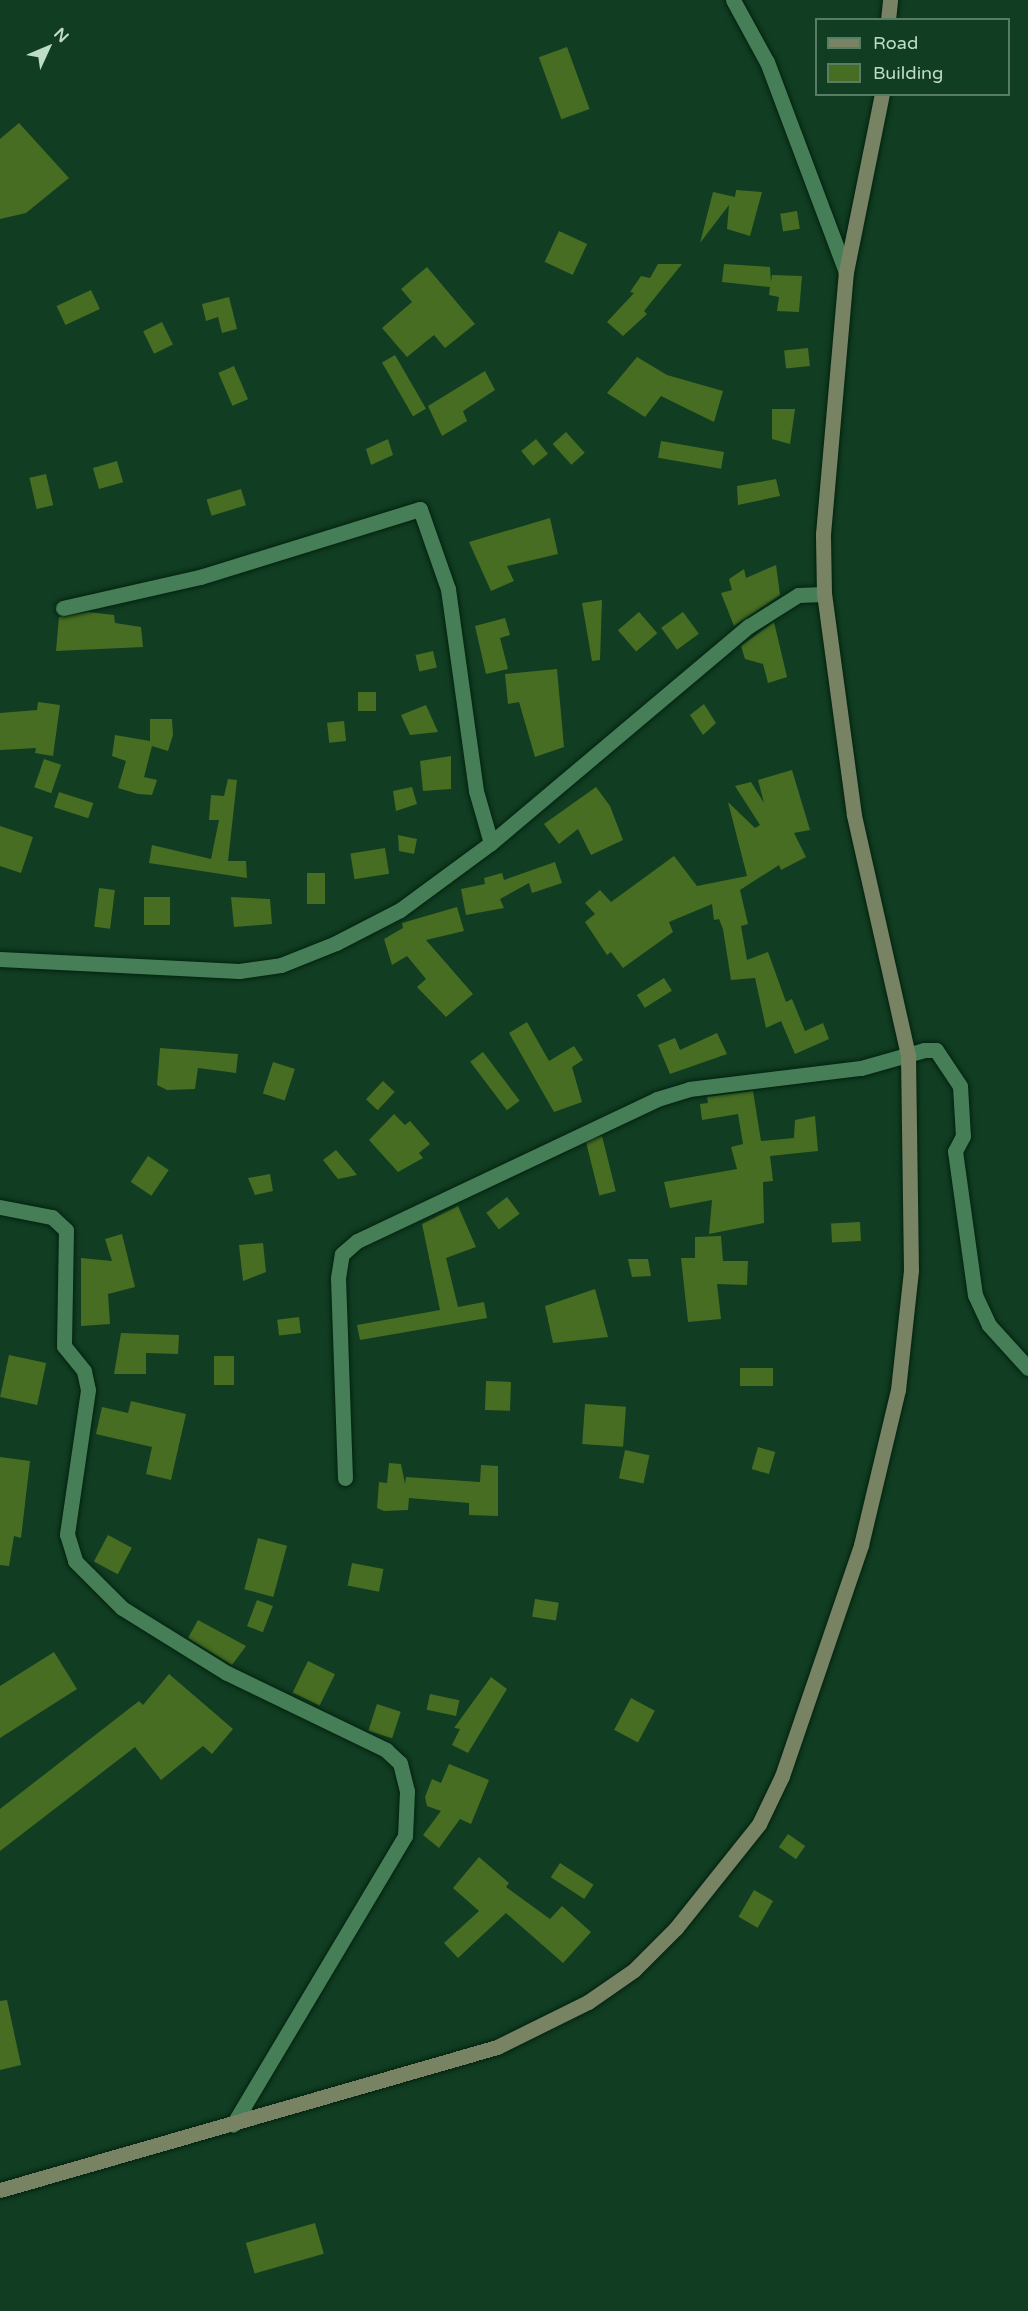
<!DOCTYPE html>
<style>
body{margin:0}
#map{position:relative;width:1028px;height:2311px;overflow:hidden;background:#113d22;font-family:"Varela Round",sans-serif}
div>[style]{position:absolute}
.building>*{inset:0;background:#476d22;transform-origin:0 0}
.roads{filter:drop-shadow(0 0 2px #03220f) drop-shadow(0 0 2px #03220f)}
.minor>*{height:15px;margin:-7.5px;padding:0 7.5px;transform-origin:7.5px;border-radius:7.5px;background:#467f57}
.secondary>*{height:15px;margin:-7.5px;padding:0 7.5px;transform-origin:7.5px;border-radius:7.5px;background:#778362}
span{translate:-50% -50%;white-space:nowrap;text-align:center;line-height:1.15;-webkit-text-stroke:4.5px #113d22;paint-order:stroke}
.legend{position:absolute;left:815px;top:18px;width:195px;height:78px;box-sizing:border-box;background:#113d22;border:2px solid #577d64;margin:0;padding:8px 10px;list-style:none;font-size:18px;color:#bfdcc6}
.legend li{display:flex;align-items:center;gap:12px;height:30px}
.legend b{width:30px;border:2px solid #577d64}
.north{position:absolute;left:18px;top:18px;width:60px;height:60px;-webkit-text-stroke:4px #113d22;paint-order:stroke;rotate:46deg;font-size:16px;font-weight:700;line-height:24px;text-align:center;color:#bfdcc6}
.north::after{content:'';display:block;margin:auto;width:21px;height:27px;background:#bfdcc6;clip-path:polygon(50% 0,100% 100%,50% 72%,0 100%)}
</style>
<div id="map">
<div class="building">
<i style="left:567px;top:47px;width:66px;height:30px;rotate:70deg"></i>
<i style="clip-path:polygon(19px 123px,69px 178px,26px 213px,0 219px,0 139px)"></i>
<i style="clip-path:polygon(736px 190px,762px 192px,750px 236px,727px 229px,729px 205px,700px 243px,713px 192px,735px 197px)"></i>
<i style="left:797px;top:211px;width:18px;height:17px;rotate:81deg"></i>
<i style="left:559px;top:231px;width:31px;height:34px;rotate:25deg"></i>
<i style="clip-path:polygon(658px 264px,682px 264px,644px 311px,647px 314px,623px 336px,607px 322px,634px 293px,630px 292px,641px 276px,650px 278px)"></i>
<i style="clip-path:polygon(724px 264px,770px 267px,771px 282px,772px 275px,802px 276px,799px 312px,777px 311px,779px 297px,769px 295px,770px 287px,722px 282px)"></i>
<i style="clip-path:polygon(427px 267px,475px 324px,445px 348px,434px 335px,407px 357px,382px 328px,412px 302px,401px 289px)"></i>
<i style="left:91px;top:290px;width:21px;height:38px;rotate:65deg"></i>
<i style="clip-path:polygon(229px 297px,237px 329px,222px 333px,218px 317px,206px 321px,202px 304px)"></i>
<i style="left:162px;top:322px;width:25px;height:21px;rotate:64deg"></i>
<i style="left:808px;top:348px;width:18px;height:24px;rotate:84deg"></i>
<i style="left:395px;top:355px;width:62px;height:15px;rotate:60deg"></i>
<i style="clip-path:polygon(637px 357px,667px 375px,723px 391px,714px 422px,661px 396px,645px 417px,607px 393px)"></i>
<i style="left:234px;top:366px;width:36px;height:17px;rotate:67deg"></i>
<i style="clip-path:polygon(485px 371px,495px 390px,463px 411px,467px 421px,442px 436px,428px 406px)"></i>
<i style="clip-path:polygon(772px 409px,795px 409px,790px 444px,772px 439px)"></i>
<i style="left:566px;top:432px;width:28px;height:18px;rotate:48deg"></i>
<i style="clip-path:polygon(388px 439px,393px 455px,371px 465px,366px 449px)"></i>
<i style="left:536px;top:439px;width:19px;height:19px;rotate:51deg"></i>
<i style="left:661px;top:441px;width:64px;height:17px;rotate:10deg"></i>
<i style="left:117px;top:461px;width:22px;height:25px;rotate:74deg"></i>
<i style="left:46px;top:474px;width:32px;height:17px;rotate:77deg"></i>
<i style="clip-path:polygon(776px 479px,780px 496px,738px 505px,737px 486px)"></i>
<i style="left:241px;top:489px;width:17px;height:36px;rotate:73deg"></i>
<i style="clip-path:polygon(550px 518px,558px 554px,507px 566px,514px 581px,491px 591px,469px 542px)"></i>
<i style="clip-path:polygon(776px 565px,780px 595px,734px 626px,721px 593px,732px 590px,729px 579px,744px 569px,746px 578px)"></i>
<i style="clip-path:polygon(602px 600px,600px 660px,592px 661px,582px 603px)"></i>
<i style="clip-path:polygon(88px 612px,114px 615px,115px 623px,141px 627px,143px 647px,56px 651px,59px 617px)"></i>
<i style="left:639px;top:612px;width:28px;height:28px;rotate:49deg"></i>
<i style="left:683px;top:612px;width:27px;height:27px;rotate:54deg"></i>
<i style="clip-path:polygon(505px 618px,510px 635px,500px 638px,508px 669px,486px 674px,475px 626px)"></i>
<i style="clip-path:polygon(774px 622px,787px 677px,768px 683px,763px 664px,745px 659px,741px 646px)"></i>
<i style="left:433px;top:651px;width:17px;height:18px;rotate:77deg"></i>
<i style="clip-path:polygon(557px 669px,564px 747px,535px 757px,519px 702px,508px 704px,505px 674px)"></i>
<i style="left:358px;top:692px;width:18px;height:19px"></i>
<i style="clip-path:polygon(38px 702px,60px 705px,53px 756px,35px 753px,36px 748px,0 750px,0 713px,37px 710px)"></i>
<i style="clip-path:polygon(704px 704px,716px 723px,703px 735px,690px 715px)"></i>
<i style="clip-path:polygon(426px 705px,438px 732px,410px 735px,401px 715px)"></i>
<i style="clip-path:polygon(150px 719px,172px 719px,173px 735px,168px 751px,152px 746px,144px 777px,157px 780px,152px 795px,138px 794px,118px 788px,126px 761px,112px 756px,115px 735px,150px 741px)"></i>
<i style="left:344px;top:721px;width:20px;height:17px;rotate:84deg"></i>
<i style="clip-path:polygon(451px 756px,451px 789px,423px 791px,420px 761px)"></i>
<i style="left:44px;top:759px;width:18px;height:30px;rotate:19deg"></i>
<i style="clip-path:polygon(792px 770px,810px 830px,794px 833px,806px 857px,781px 870px,779px 865px,740px 890px,748px 924px,741px 926px,747px 960px,768px 952px,786px 1002px,792px 999px,805px 1031px,823px 1023px,829px 1039px,795px 1054px,781px 1021px,766px 1028px,755px 978px,731px 980px,723px 929px,719px 919px,714px 920px,712px 904px,669px 922px,673px 932px,623px 968px,611px 952px,607px 955px,585px 922px,595px 914px,585px 903px,600px 890px,611px 902px,674px 856px,697px 886px,747px 876px,728px 802px,755px 828px,760px 825px,735px 786px,751px 782px,764px 803px,758px 780px)"></i>
<i style="clip-path:polygon(228px 779px,237px 780px,228px 861px,246px 861px,247px 878px,149px 863px,152px 845px,211px 859px,219px 820px,209px 820px,211px 795px,224px 796px)"></i>
<i style="clip-path:polygon(412px 787px,417px 804px,396px 811px,393px 791px)"></i>
<i style="clip-path:polygon(596px 787px,610px 806px,623px 840px,591px 855px,578px 829px,559px 844px,544px 824px)"></i>
<i style="left:59px;top:792px;width:36px;height:16px;rotate:18deg"></i>
<i style="clip-path:polygon(0 826px,33px 837px,21px 873px,0 866px)"></i>
<i style="clip-path:polygon(398px 835px,417px 839px,414px 854px,399px 851px)"></i>
<i style="left:385px;top:848px;width:26px;height:35px;rotate:81deg"></i>
<i style="clip-path:polygon(555px 862px,562px 883px,532px 893px,529px 883px,500px 899px,504px 908px,466px 915px,461px 889px,485px 884px,484px 878px,502px 873px,504px 880px)"></i>
<i style="left:307px;top:873px;width:18px;height:31px"></i>
<i style="left:99px;top:888px;width:16px;height:39px;rotate:7deg"></i>
<i style="left:144px;top:897px;width:26px;height:28px"></i>
<i style="clip-path:polygon(231px 897px,270px 899px,272px 924px,234px 927px)"></i>
<i style="clip-path:polygon(457px 907px,464px 931px,426px 940px,473px 994px,446px 1017px,417px 987px,426px 979px,407px 956px,392px 965px,384px 939px,403px 928px,402px 923px)"></i>
<i style="left:664px;top:978px;width:15px;height:32px;rotate:58deg"></i>
<i style="clip-path:polygon(527px 1022px,549px 1061px,574px 1046px,583px 1060px,572px 1067px,582px 1102px,554px 1112px,509px 1033px)"></i>
<i style="clip-path:polygon(717px 1033px,727px 1054px,670px 1074px,658px 1045px,675px 1038px,680px 1050px)"></i>
<i style="clip-path:polygon(160px 1048px,238px 1054px,236px 1073px,198px 1068px,195px 1089px,167px 1090px,157px 1085px)"></i>
<i style="left:483px;top:1052px;width:61px;height:16px;rotate:53deg"></i>
<i style="left:273px;top:1062px;width:23px;height:33px;rotate:18deg"></i>
<i style="left:383px;top:1081px;width:16px;height:25px;rotate:43deg"></i>
<i style="clip-path:polygon(753px 1091px,761px 1141px,794px 1138px,795px 1120px,815px 1116px,818px 1151px,770px 1156px,773px 1181px,763px 1182px,764px 1223px,709px 1234px,712px 1200px,670px 1208px,664px 1182px,737px 1169px,731px 1147px,743px 1144px,738px 1114px,702px 1120px,700px 1104px,708px 1103px,707px 1097px)"></i>
<i style="clip-path:polygon(394px 1114px,405px 1125px,410px 1121px,430px 1144px,419px 1153px,423px 1158px,398px 1172px,369px 1140px)"></i>
<i style="left:602px;top:1136px;width:57px;height:17px;rotate:76deg"></i>
<i style="clip-path:polygon(336px 1150px,349px 1165px,357px 1175px,338px 1179px,323px 1160px)"></i>
<i style="left:148px;top:1156px;width:25px;height:31px;rotate:34deg"></i>
<i style="clip-path:polygon(270px 1174px,273px 1191px,255px 1195px,248px 1178px)"></i>
<i style="left:507px;top:1197px;width:21px;height:26px;rotate:53deg"></i>
<i style="clip-path:polygon(458px 1206px,476px 1247px,446px 1258px,458px 1307px,484px 1302px,487px 1318px,360px 1340px,357px 1325px,440px 1310px,422px 1224px)"></i>
<i style="left:860px;top:1222px;width:19px;height:29px;rotate:87deg"></i>
<i style="clip-path:polygon(122px 1234px,135px 1287px,108px 1294px,110px 1324px,81px 1326px,81px 1258px,112px 1261px,105px 1239px)"></i>
<i style="clip-path:polygon(721px 1236px,723px 1261px,748px 1261px,747px 1285px,717px 1284px,721px 1319px,688px 1322px,681px 1258px,695px 1258px,695px 1237px)"></i>
<i style="clip-path:polygon(263px 1243px,266px 1272px,243px 1281px,239px 1245px)"></i>
<i style="clip-path:polygon(628px 1259px,648px 1259px,651px 1276px,632px 1277px)"></i>
<i style="clip-path:polygon(595px 1289px,608px 1337px,553px 1343px,545px 1306px)"></i>
<i style="left:299px;top:1317px;width:16px;height:22px;rotate:83deg"></i>
<i style="clip-path:polygon(121px 1333px,179px 1335px,178px 1354px,146px 1353px,146px 1374px,114px 1374px)"></i>
<i style="left:9px;top:1355px;width:38px;height:43px;rotate:12deg"></i>
<i style="left:214px;top:1356px;width:20px;height:29px"></i>
<i style="left:740px;top:1368px;width:33px;height:18px"></i>
<i style="left:486px;top:1381px;width:25px;height:29px;rotate:2deg"></i>
<i style="clip-path:polygon(131px 1401px,186px 1414px,171px 1480px,146px 1474px,152px 1447px,96px 1434px,102px 1407px,128px 1413px)"></i>
<i style="left:585px;top:1404px;width:41px;height:40px;rotate:4deg"></i>
<i style="left:758px;top:1447px;width:18px;height:23px;rotate:16deg"></i>
<i style="left:625px;top:1450px;width:25px;height:29px;rotate:12deg"></i>
<i style="clip-path:polygon(0 1457px,30px 1461px,21px 1538px,14px 1536px,9px 1566px,0 1565px)"></i>
<i style="clip-path:polygon(389px 1463px,401px 1464px,405px 1484px,406px 1477px,480px 1482px,481px 1465px,498px 1466px,498px 1516px,469px 1515px,469px 1503px,409px 1498px,408px 1510px,384px 1511px,377px 1508px,379px 1482px,387px 1483px)"></i>
<i style="left:108px;top:1535px;width:27px;height:30px;rotate:28deg"></i>
<i style="left:258px;top:1538px;width:30px;height:53px;rotate:15deg"></i>
<i style="left:352px;top:1563px;width:32px;height:23px;rotate:11deg"></i>
<i style="left:535px;top:1599px;width:24px;height:18px;rotate:9deg"></i>
<i style="left:257px;top:1600px;width:17px;height:28px;rotate:21deg"></i>
<i style="clip-path:polygon(198px 1620px,246px 1646px,232px 1665px,188px 1638px)"></i>
<i style="clip-path:polygon(54px 1652px,77px 1689px,0 1738px,0 1686px)"></i>
<i style="left:308px;top:1661px;width:30px;height:35px;rotate:26deg"></i>
<i style="clip-path:polygon(169px 1674px,233px 1729px,212px 1754px,203px 1746px,161px 1780px,135px 1747px,0 1851px,0 1809px,139px 1701px,143px 1705px)"></i>
<i style="clip-path:polygon(491px 1677px,507px 1689px,468px 1753px,452px 1745px,460px 1729px,454px 1728px)"></i>
<i style="left:430px;top:1694px;width:30px;height:16px;rotate:12deg"></i>
<i style="left:631px;top:1698px;width:27px;height:36px;rotate:28deg"></i>
<i style="left:377px;top:1704px;width:25px;height:28px;rotate:18deg"></i>
<i style="clip-path:polygon(449px 1764px,489px 1780px,471px 1824px,460px 1819px,439px 1848px,423px 1835px,441px 1811px,427px 1806px,425px 1797px,432px 1779px,441px 1783px)"></i>
<i style="left:788px;top:1834px;width:21px;height:16px;rotate:35deg"></i>
<i style="clip-path:polygon(479px 1857px,509px 1883px,506px 1887px,550px 1919px,562px 1906px,591px 1932px,563px 1963px,506px 1913px,458px 1958px,444px 1943px,479px 1911px,453px 1888px)"></i>
<i style="left:560px;top:1863px;width:40px;height:17px;rotate:33deg"></i>
<i style="left:754px;top:1890px;width:22px;height:31px;rotate:30deg"></i>
<i style="clip-path:polygon(7px 2000px,21px 2065px,0 2070px,0 2001px)"></i>
<i style="left:315px;top:2223px;width:32px;height:72px;rotate:74deg"></i>
</div>
<div class="roads">
<div class="minor">
<i style="left:733px;top:0;width:71px;rotate:61.3deg"></i>
<i style="left:767px;top:62px;width:224px;rotate:69.4deg"></i>
<i style="left:63px;top:608px;width:140px;rotate:-12.8deg"></i>
<i style="left:200px;top:577px;width:230px;rotate:-17.2deg"></i>
<i style="left:420px;top:509px;width:85px;rotate:70.7deg"></i>
<i style="left:448px;top:589px;width:204px;rotate:82.1deg"></i>
<i style="left:476px;top:791px;width:54px;rotate:73.9deg"></i>
<i style="left:0;top:959px;width:239px;rotate:2.9deg"></i>
<i style="left:239px;top:971px;width:42px;rotate:-8.1deg"></i>
<i style="left:281px;top:965px;width:59px;rotate:-21.8deg"></i>
<i style="left:336px;top:943px;width:72px;rotate:-27.3deg"></i>
<i style="left:400px;top:910px;width:113px;rotate:-36.4deg"></i>
<i style="left:491px;top:843px;width:337px;rotate:-40.1deg"></i>
<i style="left:749px;top:626px;width:58px;rotate:-32.3deg"></i>
<i style="left:798px;top:595px;width:26px;rotate:-2deg"></i>
<i style="left:0;top:1207px;width:53px;rotate:10.9deg"></i>
<i style="left:52px;top:1217px;width:19px;rotate:43deg"></i>
<i style="left:66px;top:1230px;width:116px;rotate:91deg"></i>
<i style="left:64px;top:1346px;width:32px;rotate:51deg"></i>
<i style="left:84px;top:1371px;width:19px;rotate:78deg"></i>
<i style="left:88px;top:1390px;width:146px;rotate:98.3deg"></i>
<i style="left:67px;top:1534px;width:28px;rotate:73deg"></i>
<i style="left:75px;top:1561px;width:66px;rotate:45deg"></i>
<i style="left:122px;top:1608px;width:123px;rotate:31.8deg"></i>
<i style="left:227px;top:1673px;width:177px;rotate:25.8deg"></i>
<i style="left:386px;top:1750px;width:19px;rotate:43deg"></i>
<i style="left:400px;top:1763px;width:29px;rotate:76deg"></i>
<i style="left:407px;top:1791px;width:45px;rotate:92.5deg"></i>
<i style="left:405px;top:1836px;width:336px;rotate:120.8deg"></i>
<i style="left:345px;top:1478px;width:200px;rotate:-92deg"></i>
<i style="left:338px;top:1278px;width:24px;rotate:-81deg"></i>
<i style="left:342px;top:1254px;width:20px;rotate:-41deg"></i>
<i style="left:357px;top:1241px;width:332px;rotate:-25.3deg"></i>
<i style="left:657px;top:1099px;width:34px;rotate:-17deg"></i>
<i style="left:689px;top:1089px;width:173px;rotate:-7deg"></i>
<i style="left:861px;top:1068px;width:66px;rotate:-15.9deg"></i>
<i style="left:924px;top:1050px;width:12px"></i>
<i style="left:936px;top:1050px;width:43px;rotate:56.3deg"></i>
<i style="left:960px;top:1086px;width:50px;rotate:86.6deg"></i>
<i style="left:963px;top:1136px;width:17px;rotate:118deg"></i>
<i style="left:955px;top:1151px;width:145px;rotate:82.1deg"></i>
<i style="left:975px;top:1295px;width:33px;rotate:65deg"></i>
<i style="left:989px;top:1325px;width:58px;rotate:47.8deg"></i>
</div>
<div class="secondary">
<i style="left:888px;top:20px;width:20px;rotate:-84deg"></i>
<i style="left:0;top:2190px;width:517px;rotate:-16.05deg"></i>
<i style="left:497px;top:2047px;width:102px;rotate:-26.3deg"></i>
<i style="left:588px;top:2002px;width:56px;rotate:-34.8deg"></i>
<i style="left:634px;top:1970px;width:59px;rotate:-45deg"></i>
<i style="left:676px;top:1928px;width:133px;rotate:-51.4deg"></i>
<i style="left:759px;top:1824px;width:53px;rotate:-64.4deg"></i>
<i style="left:782px;top:1776px;width:244px;rotate:-71.1deg"></i>
<i style="left:861px;top:1545px;width:159px;rotate:-76.6deg"></i>
<i style="left:898px;top:1390px;width:121px;rotate:-83.8deg"></i>
<i style="left:911px;top:1270px;width:215px;rotate:-90.8deg"></i>
<i style="left:908px;top:1055px;width:246px;rotate:-102.7deg"></i>
<i style="left:854px;top:815px;width:223px;rotate:-97.7deg"></i>
<i style="left:824px;top:594px;width:60px;rotate:-91deg"></i>
<i style="left:823px;top:534px;width:263px;rotate:-85deg"></i>
<i style="left:846px;top:272px;width:182px;rotate:-78.6deg"></i>
</div>
</div>
<ul class="legend">
<li><b style="height:8px;background:#778362"></b>Road</li>
<li><b style="height:16px;background:#476d22"></b>Building</li>
</ul>
<div class="north">N</div>
</div>
